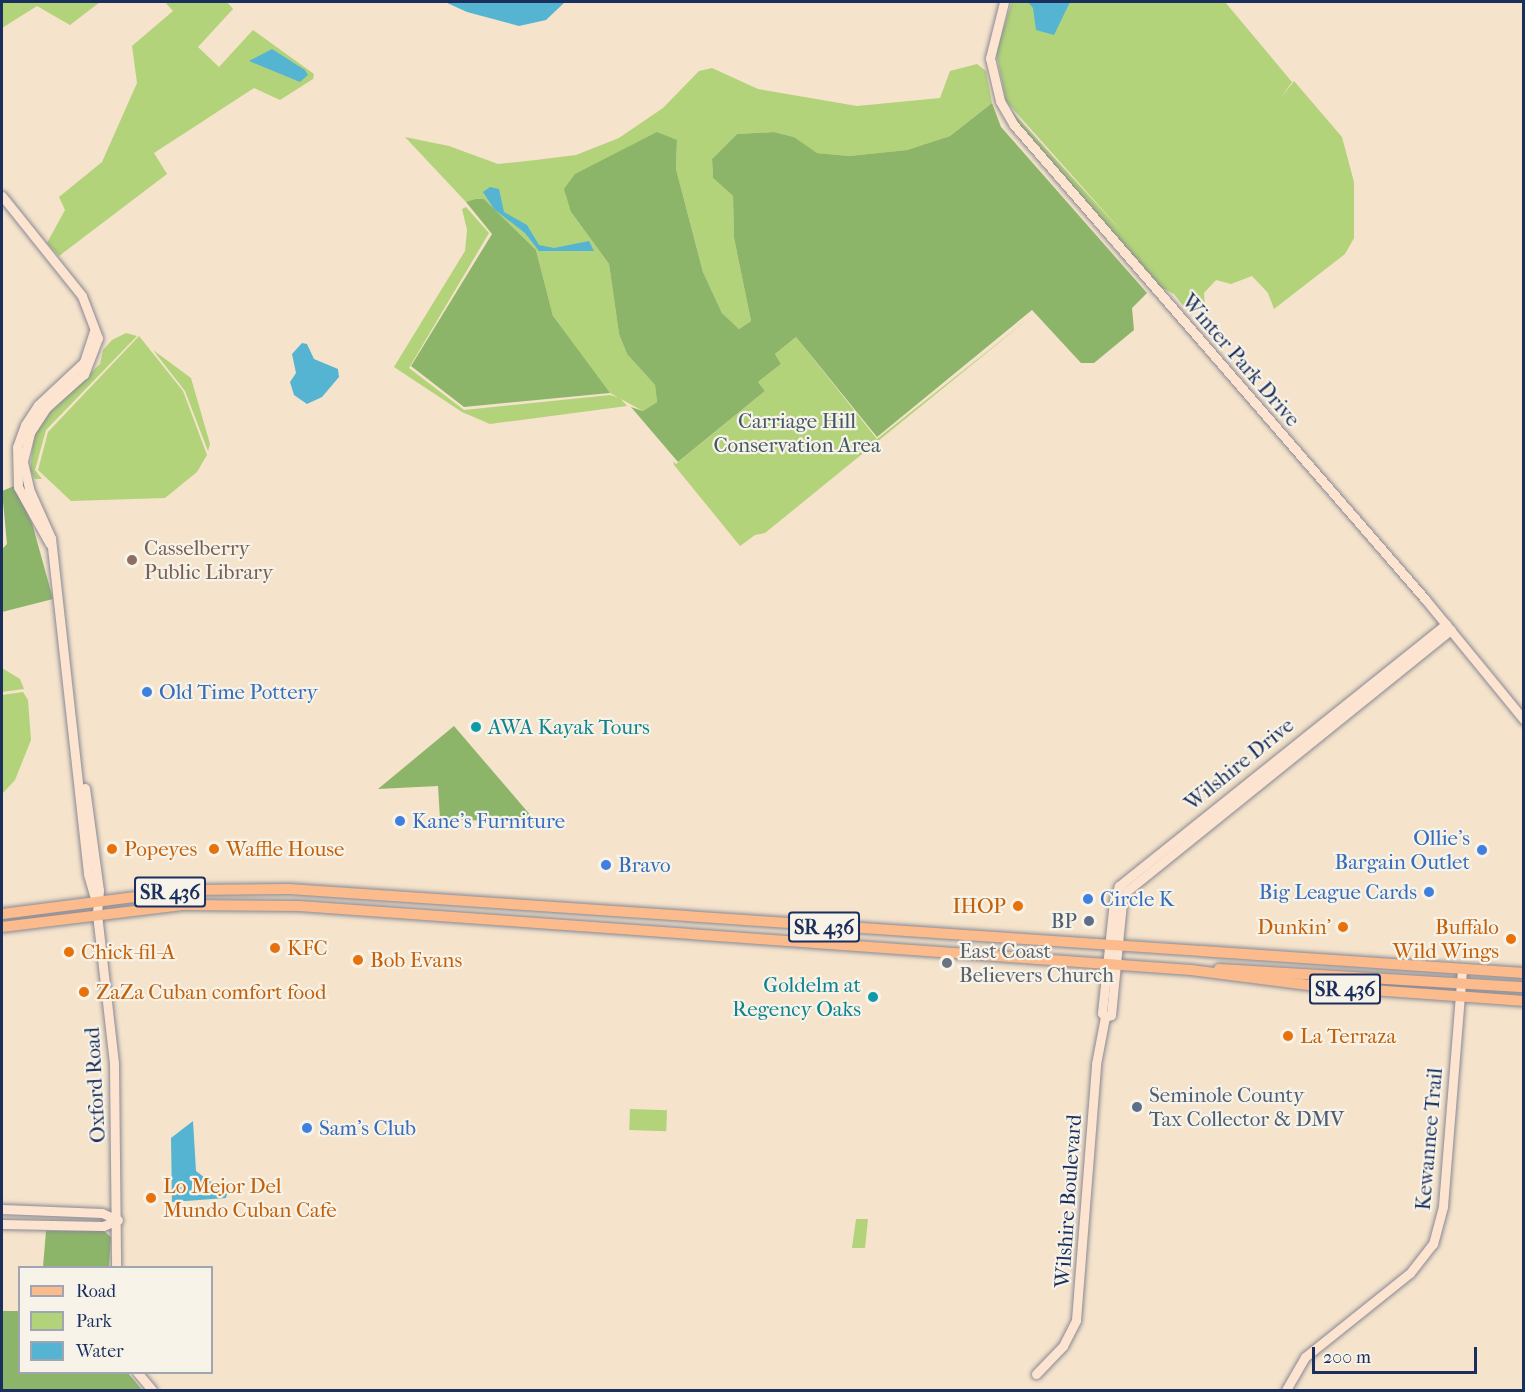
<!DOCTYPE html>
<style>
body{margin:0}
#map{position:relative;width:1525px;height:1392px;overflow:hidden;background:#f5e3cb;font-family:"IM FELL French Canon",serif}
div>[style]{position:absolute}
.green>*{inset:0;background:#b2d37a;transform-origin:0 0}
.forest>*{inset:0;background:#8db56a}
.water>*{inset:0;background:#54b4d2}
.roads{filter:drop-shadow(0 0 2px #888994) drop-shadow(0 0 2px #888994)}
.secondary>*{height:9px;margin:-4.5px;padding:0 4.5px;transform-origin:4.5px;border-radius:4.5px;background:#fde4d1}
.primary>*{height:10px;margin:-5px;padding:0 5px;transform-origin:5px;border-radius:5px;background:#fbbb8d}
.dots>*{width:16px;height:16px;translate:-50% -50%;box-sizing:border-box;border:3px solid #f7f3e8;border-radius:50%}
span{translate:-50% -50%;white-space:nowrap;text-align:center;line-height:1.15;-webkit-text-stroke:4.5px #f7f3e8;paint-order:stroke}
.shield-label span{padding:2px 4px;background:#f7f3e8;border:2px solid;border-radius:4px;-webkit-text-stroke-width:0}
.shield-label{font-size:20px;color:#1b2f5e;font-weight:700}
.street-label{font-size:21px;color:#1b2f5e}
.park-label{font-size:21px;color:#415865}
.education-label{font-size:21px;color:#785e54}
.left{translate:0 -50%;text-align:left}
.shop-label{font-size:21px;color:#366cbe}
.right{translate:-100% -50%;text-align:right}
.culture-label{font-size:21px;color:#0d838f}
.food-label{font-size:21px;color:#c56008}
.service-label{font-size:21px;color:#4e5e75}
.worship-label{font-size:21px;color:#5b616d}
.frame{position:absolute;inset:0;border:3px solid #1b2f5e;pointer-events:none}
.legend{position:absolute;left:18px;top:1266px;width:195px;height:108px;box-sizing:border-box;background:#f7f3e8;border:2px solid #9fa5b1;margin:0;padding:8px 10px;list-style:none;font-size:18px;color:#1b2f5e}
.legend li{display:flex;align-items:center;gap:12px;height:30px}
.legend b{width:30px;border:2px solid #9fa5b1}
.scale{position:absolute;left:1312px;top:1347px;width:165px;height:27px;box-sizing:border-box;border:3px solid #1b2f5e;border-top:0;padding-left:8px;font-size:18px;line-height:21px;white-space:nowrap;color:#1b2f5e;-webkit-text-stroke:4px #f7f3e8;paint-order:stroke}
</style>
<div id="map">
<div class="green">
<i style="clip-path:polygon(2px 2px,100px 2px,70px 25px,37px 6px,2px 28px)"></i>
<i style="clip-path:polygon(165px 2px,227px 2px,233px 9px,198px 47px,219px 67px,253px 30px,314px 74px,313px 79px,280px 100px,254px 88px,154px 153px,167px 174px,59px 256px,47px 243px,65px 210px,59px 197px,102px 162px,137px 83px,132px 46px,173px 11px)"></i>
<i style="clip-path:polygon(1012px 2px,1225px 2px,1292px 82px,1280px 99px,1294px 81px,1342px 137px,1354px 182px,1354px 238px,1345px 254px,1274px 309px,1268px 293px,1252px 276px,1231px 284px,1216px 280px,1204px 293px,1205px 306px,1196px 311px,1184px 307px,1174px 294px,1156px 285px,1016px 124px,1004px 103px,1126px 236px,1006px 101px,996px 51px)"></i>
<i style="clip-path:polygon(977px 64px,986px 71px,992px 103px,950px 136px,907px 150px,849px 156px,816px 153px,794px 137px,774px 132px,737px 134px,712px 159px,713px 178px,733px 196px,734px 238px,751px 321px,739px 329px,722px 313px,703px 272px,676px 169px,677px 140px,571px 212px,609px 264px,619px 334px,627px 354px,655px 385px,657px 402px,643px 411px,610px 393px,570px 344px,553px 316px,536px 250px,484px 199px,466px 202px,405px 137px,449px 146px,498px 164px,536px 160px,576px 155px,619px 138px,663px 108px,699px 71px,712px 68px,758px 89px,857px 106px,940px 98px,950px 71px)"></i>
<i style="clip-path:polygon(466px 207px,489px 233px,409px 368px,464px 410px,610px 395px,620px 398px,627px 406px,490px 424px,462px 412px,394px 367px,465px 251px,467px 230px,462px 209px)"></i>
<i style="clip-path:polygon(1033px 315px,765px 533px,755px 535px,740px 546px,674px 465px,673px 461px,676px 464px,765px 391px,758px 382px,781px 364px,775px 354px,796px 337px,877px 439px)"></i>
<i style="clip-path:polygon(126px 333px,137px 336px,46px 430px,35px 470px,42px 479px,35px 479px,30px 470px,34px 434px,43px 419px,100px 364px,103px 350px,112px 340px)"></i>
<i style="clip-path:polygon(139px 336px,183px 391px,207px 455px,197px 472px,165px 498px,71px 501px,38px 470px,48px 432px)"></i>
<i style="clip-path:polygon(153px 350px,191px 378px,210px 444px,208px 451px,185px 391px)"></i>
<i style="clip-path:polygon(2px 668px,20px 679px,24px 689px,2px 692px)"></i>
<i style="clip-path:polygon(23px 692px,28px 700px,31px 740px,15px 780px,2px 794px,2px 695px)"></i>
<i style="left:630px;top:1109px;width:37px;height:21px;rotate:2deg"></i>
<i style="clip-path:polygon(856px 1219px,868px 1219px,865px 1248px,852px 1248px)"></i>
</div>
<div class="forest">
<i style="clip-path:polygon(992px 103px,1001px 127px,1147px 293px,1132px 308px,1134px 330px,1094px 363px,1081px 363px,1032px 310px,877px 437px,796px 337px,775px 354px,781px 364px,758px 382px,765px 391px,678px 462px,631px 407px,643px 411px,657px 402px,655px 385px,627px 354px,619px 334px,609px 264px,571px 212px,564px 189px,575px 174px,657px 132px,677px 140px,676px 169px,703px 272px,722px 313px,739px 329px,751px 321px,734px 238px,733px 196px,713px 178px,712px 159px,737px 134px,774px 132px,794px 137px,817px 153px,849px 156px,907px 150px,950px 136px)"></i>
<i style="clip-path:polygon(476px 199px,484px 199px,536px 250px,553px 316px,610px 393px,464px 407px,411px 366px,492px 234px,466px 202px)"></i>
<i style="clip-path:polygon(14px 486px,32px 523px,53px 599px,2px 612px,2px 549px,7px 544px,2px 491px)"></i>
<i style="clip-path:polygon(454px 726px,526px 810px,538px 823px,440px 819px,438px 786px,378px 789px)"></i>
<i style="clip-path:polygon(46px 1231px,104px 1231px,111px 1237px,109px 1267px,43px 1267px)"></i>
<i style="clip-path:polygon(2px 1311px,19px 1311px,20px 1372px,128px 1373px,142px 1390px,2px 1390px)"></i>
</div>
<div class="water">
<i style="clip-path:polygon(445px 2px,565px 2px,546px 20px,519px 26px,467px 12px)"></i>
<i style="clip-path:polygon(1028px 2px,1070px 2px,1054px 35px,1036px 30px,1033px 8px)"></i>
<i style="clip-path:polygon(272px 49px,305px 70px,308px 75px,300px 82px,249px 61px)"></i>
<i style="clip-path:polygon(490px 187px,499px 189px,504px 212px,527px 225px,539px 245px,554px 248px,589px 241px,594px 251px,539px 251px,525px 233px,494px 209px,483px 192px)"></i>
<i style="clip-path:polygon(302px 343px,307px 344px,314px 359px,338px 369px,339px 377px,322px 397px,307px 404px,294px 395px,290px 382px,296px 373px,292px 354px)"></i>
<i style="clip-path:polygon(193px 1121px,196px 1171px,209px 1181px,229px 1186px,226px 1198px,172px 1202px,171px 1138px)"></i>
</div>
<div class="roads">
<div class="secondary">
<i style="left:1004px;top:2px;width:58px;rotate:104deg"></i>
<i style="left:990px;top:58px;width:44px;rotate:76.9deg"></i>
<i style="left:1000px;top:101px;width:28px;rotate:60deg"></i>
<i style="left:1014px;top:125px;width:627px;rotate:49.07deg"></i>
<i style="left:1425px;top:599px;width:156px;rotate:50.7deg"></i>
<i style="left:2px;top:196px;width:128px;rotate:51.3deg"></i>
<i style="left:82px;top:296px;width:45px;rotate:69.1deg"></i>
<i style="left:98px;top:338px;width:39px;rotate:111deg"></i>
<i style="left:84px;top:374px;width:51px;rotate:138.2deg"></i>
<i style="left:46px;top:408px;width:30px;rotate:123deg"></i>
<i style="left:30px;top:433px;width:30px;rotate:104deg"></i>
<i style="left:23px;top:462px;width:28px;rotate:77deg"></i>
<i style="left:29px;top:489px;width:54px;rotate:65.8deg"></i>
<i style="left:51px;top:538px;width:338px;rotate:83.7deg"></i>
<i style="left:88px;top:874px;width:29px;rotate:74deg"></i>
<i style="left:50px;top:544px;width:65px;rotate:-119.3deg"></i>
<i style="left:18px;top:487px;width:40px;rotate:-91.4deg"></i>
<i style="left:17px;top:447px;width:23px;rotate:-70deg"></i>
<i style="left:25px;top:425px;width:24px;rotate:-57deg"></i>
<i style="left:38px;top:405px;width:63px;rotate:-43.1deg"></i>
<i style="left:84px;top:362px;width:33px;rotate:-72deg"></i>
<i style="left:85px;top:788px;width:103px;rotate:82.2deg"></i>
<i style="left:99px;top:890px;width:24px;rotate:95deg"></i>
<i style="left:97px;top:914px;width:151px;rotate:83.5deg"></i>
<i style="left:114px;top:1064px;width:204px;rotate:89.4deg"></i>
<i style="left:1105px;top:1017px;width:6px;rotate:-18deg"></i>
<i style="left:1111px;top:1015px;width:114px;rotate:-84.4deg"></i>
<i style="left:1122px;top:902px;width:12px;rotate:-66deg"></i>
<i style="left:1127px;top:891px;width:416px;rotate:-38.9deg"></i>
<i style="left:2px;top:1209px;width:100px;rotate:2.3deg"></i>
<i style="left:102px;top:1213px;width:17px;rotate:24deg"></i>
<i style="left:2px;top:1224px;width:101px;rotate:1.1deg"></i>
<i style="left:103px;top:1226px;width:16px;rotate:-22deg"></i>
<i style="left:137px;top:1372px;width:23px;rotate:50deg"></i>
<i style="left:1036px;top:1374px;width:39px;rotate:-46deg"></i>
<i style="left:1063px;top:1346px;width:29px;rotate:-63deg"></i>
<i style="left:1076px;top:1320px;width:257px;rotate:-85.5deg"></i>
<i style="left:1096px;top:1064px;width:48px;rotate:-79.2deg"></i>
<i style="left:1105px;top:1017px;width:5px;rotate:-127deg"></i>
<i style="left:1102px;top:1013px;width:114px;rotate:-83.9deg"></i>
<i style="left:1114px;top:900px;width:15px;rotate:-70deg"></i>
<i style="left:1119px;top:886px;width:419px;rotate:-38.7deg"></i>
<i style="left:1286px;top:1390px;width:38px;rotate:-60deg"></i>
<i style="left:1305px;top:1357px;width:134px;rotate:-38.7deg"></i>
<i style="left:1410px;top:1273px;width:37px;rotate:-52deg"></i>
<i style="left:1433px;top:1244px;width:39px;rotate:-75deg"></i>
<i style="left:1443px;top:1206px;width:238px;rotate:-85.4deg"></i>
</div>
<div class="primary">
<i style="left:2px;top:914px;width:190px;rotate:-7.3deg"></i>
<i style="left:190px;top:890px;width:99px;rotate:-0.6deg"></i>
<i style="left:289px;top:889px;width:1238px;rotate:3.89deg"></i>
<i style="left:2px;top:927px;width:184px;rotate:-6.9deg"></i>
<i style="left:185px;top:905px;width:114px;rotate:0.5deg"></i>
<i style="left:299px;top:906px;width:894px;rotate:4.1deg"></i>
<i style="left:1191px;top:970px;width:126px;rotate:7.3deg"></i>
<i style="left:1316px;top:986px;width:209px;rotate:4.1deg"></i>
<i style="left:1219px;top:969px;width:306px;rotate:3.4deg"></i>
</div>
</div>
<div class="dots">
<i style="left:132px;top:560px;background:#8d6e63"></i>
<i style="left:147px;top:692px;background:#3f7fe0"></i>
<i style="left:476px;top:727px;background:#0f9aa8"></i>
<i style="left:400px;top:821px;background:#3f7fe0"></i>
<i style="left:112px;top:849px;background:#e8710a"></i>
<i style="left:214px;top:849px;background:#e8710a"></i>
<i style="left:1482px;top:850px;background:#3f7fe0"></i>
<i style="left:606px;top:865px;background:#3f7fe0"></i>
<i style="left:1429px;top:892px;background:#3f7fe0"></i>
<i style="left:1088px;top:899px;background:#3f7fe0"></i>
<i style="left:1018px;top:906px;background:#e8710a"></i>
<i style="left:1089px;top:921px;background:#5c6f8a"></i>
<i style="left:1343px;top:927px;background:#e8710a"></i>
<i style="left:1511px;top:939px;background:#e8710a"></i>
<i style="left:275px;top:948px;background:#e8710a"></i>
<i style="left:69px;top:952px;background:#e8710a"></i>
<i style="left:358px;top:960px;background:#e8710a"></i>
<i style="left:947px;top:963px;background:#6b7280"></i>
<i style="left:84px;top:992px;background:#e8710a"></i>
<i style="left:873px;top:997px;background:#0f9aa8"></i>
<i style="left:1288px;top:1036px;background:#e8710a"></i>
<i style="left:1137px;top:1107px;background:#5c6f8a"></i>
<i style="left:307px;top:1128px;background:#3f7fe0"></i>
<i style="left:151px;top:1198px;background:#e8710a"></i>
</div>
<div class="shield-label">
<span style="left:170px;top:892px">SR 436</span>
<span style="left:824px;top:927px">SR 436</span>
<span style="left:1345px;top:989px">SR 436</span>
</div>
<div class="street-label">
<span style="left:1241px;top:360px;rotate:49deg">Winter Park Drive</span>
<span style="left:1239px;top:764px;rotate:-39deg">Wilshire Drive</span>
<span style="left:95px;top:1085px;rotate:-93deg">Oxford Road</span>
<span style="left:1429px;top:1139px;rotate:-85deg">Kewannee Trail</span>
<span style="left:1068px;top:1201px;rotate:-86deg">Wilshire Boulevard</span>
</div>
<div class="park-label">
<span style="left:797px;top:433px">Carriage Hill<br>Conservation Area</span>
</div>
<div class="education-label">
<span class="left" style="left:144px;top:560px">Casselberry<br>Public Library</span>
</div>
<div class="shop-label">
<span class="left" style="left:159px;top:692px">Old Time Pottery</span>
<span class="left" style="left:412px;top:821px">Kane's Furniture</span>
<span class="right" style="left:1470px;top:850px">Ollie's<br>Bargain Outlet</span>
<span class="left" style="left:618px;top:865px">Bravo</span>
<span class="right" style="left:1417px;top:892px">Big League Cards</span>
<span class="left" style="left:1100px;top:899px">Circle K</span>
<span class="left" style="left:319px;top:1128px">Sam's Club</span>
</div>
<div class="culture-label">
<span class="left" style="left:488px;top:727px">AWA Kayak Tours</span>
<span class="right" style="left:861px;top:997px">Goldelm at<br>Regency Oaks</span>
</div>
<div class="food-label">
<span class="left" style="left:124px;top:849px">Popeyes</span>
<span class="left" style="left:226px;top:849px">Waffle House</span>
<span class="right" style="left:1006px;top:906px">IHOP</span>
<span class="right" style="left:1331px;top:927px">Dunkin'</span>
<span class="right" style="left:1499px;top:939px">Buffalo<br>Wild Wings</span>
<span class="left" style="left:287px;top:948px">KFC</span>
<span class="left" style="left:81px;top:952px">Chick-fil-A</span>
<span class="left" style="left:370px;top:960px">Bob Evans</span>
<span class="left" style="left:96px;top:992px">ZaZa Cuban comfort food</span>
<span class="left" style="left:1300px;top:1036px">La Terraza</span>
<span class="left" style="left:163px;top:1198px">Lo Mejor Del<br>Mundo Cuban Cafe</span>
</div>
<div class="service-label">
<span class="right" style="left:1077px;top:921px">BP</span>
<span class="left" style="left:1149px;top:1107px">Seminole County<br>Tax Collector &amp; DMV</span>
</div>
<div class="worship-label">
<span class="left" style="left:959px;top:963px">East Coast<br>Believers Church</span>
</div>
<div class="frame"></div>
<ul class="legend">
<li><b style="height:8px;background:#fbbb8d"></b>Road</li>
<li><b style="height:16px;background:#b2d37a"></b>Park</li>
<li><b style="height:16px;background:#54b4d2"></b>Water</li>
</ul>
<div class="scale">200 m</div>
</div>
